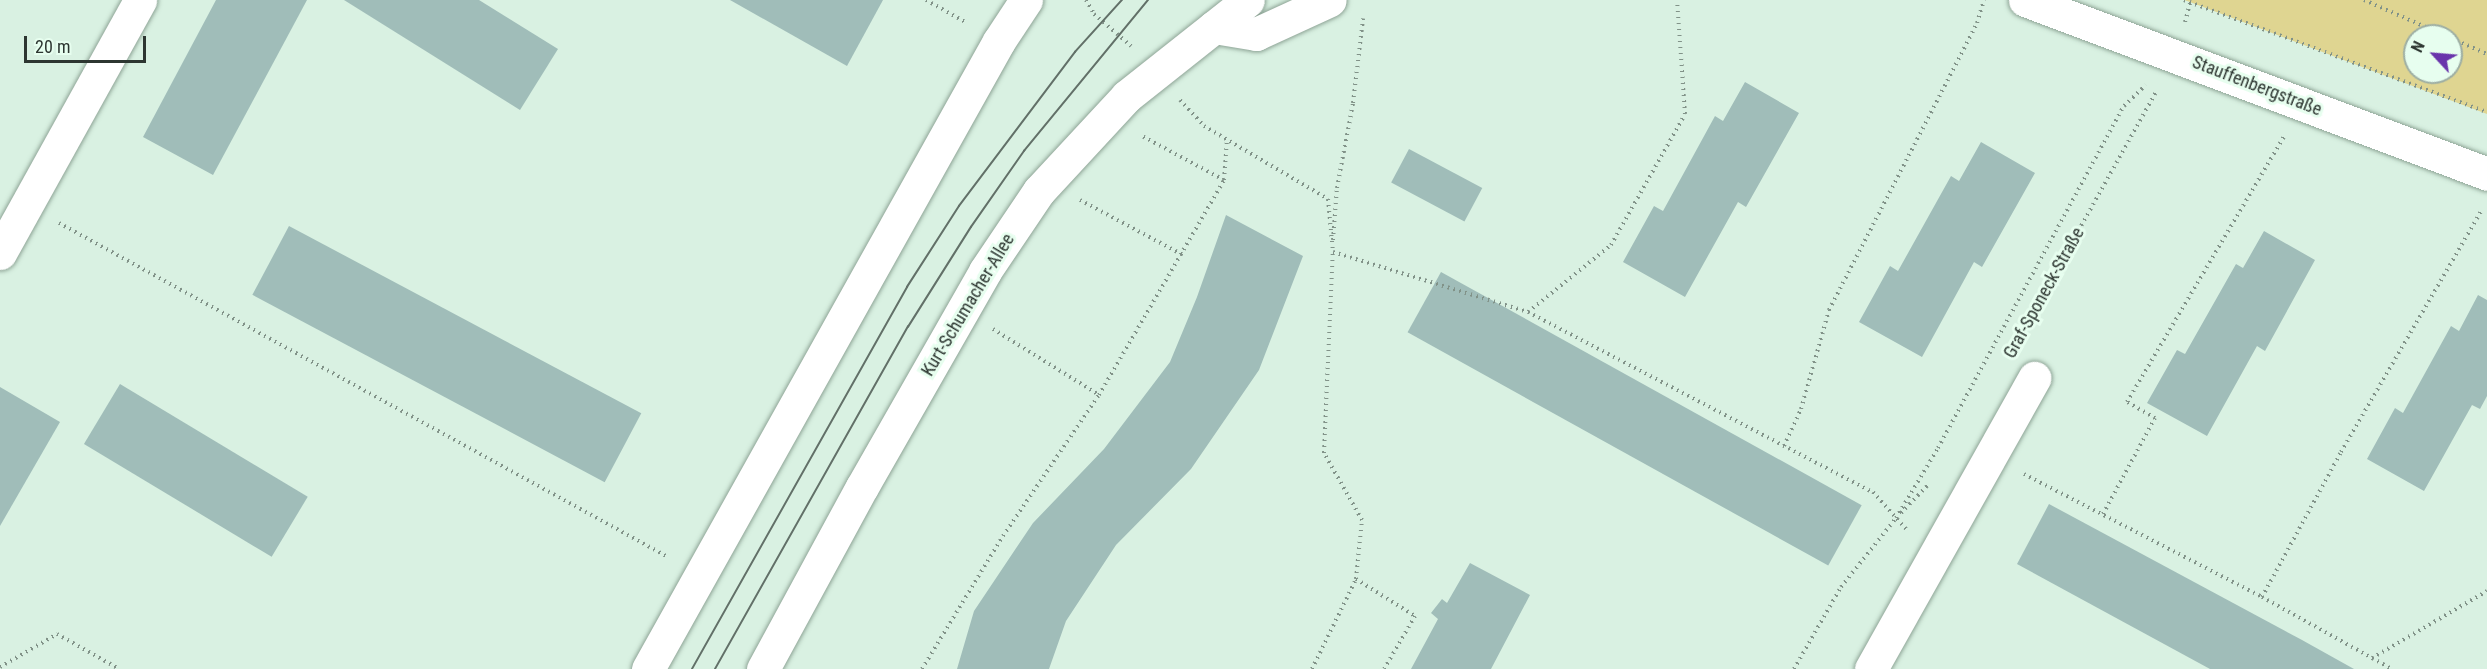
<!DOCTYPE html>
<meta charset="utf-8">
<style>
body{margin:0}
#map{position:relative;width:2487px;height:669px;overflow:hidden;background:#d9f1e2;font-family:"Roboto Condensed",sans-serif}
div>[style]{position:absolute}
.green>*{inset:0;background:#dfd591}
.building>*{inset:0;background:#a0bdb9;transform-origin:0 0}
.path>*{height:4px;margin-top:-2px;transform-origin:0;background:repeating-linear-gradient(90deg,#819288 0 1.5px,transparent 0 6px)}
.roads{filter:drop-shadow(0 0 2px #8ea496) drop-shadow(0 0 2px #8ea496)}
.street>*{height:33px;margin:-16.5px;padding:0 16.5px;transform-origin:16.5px;border-radius:16.5px;background:#fff}
.secondary>*{height:33px;margin:-16.5px;padding:0 16.5px;transform-origin:16.5px;border-radius:16.5px;background:#fff}
.tram>*{height:1.5px;margin:-0.75px;padding:0 0.75px;transform-origin:0.75px;border-radius:0.75px;background:#627068}
span{translate:-50% -50%;white-space:nowrap;text-align:center;line-height:1.15;-webkit-text-stroke:6px #e7feef;paint-order:stroke}
.street-label{font-size:18px;color:#2d3631}
.north{position:absolute;left:2403px;top:24px;width:60px;height:60px;box-sizing:border-box;background:#e7feef;border:2px solid #9daea3;border-radius:50%;rotate:296deg;font-size:16px;font-weight:700;line-height:24px;text-align:center;color:#2d3631}
.north::after{content:'';display:block;margin:auto;width:21px;height:27px;background:#6934ab;clip-path:polygon(50% 0,100% 100%,50% 72%,0 100%)}
.scale{position:absolute;left:24px;top:36px;width:122px;height:27px;box-sizing:border-box;border:3px solid #2d3631;border-top:0;padding-left:8px;font-size:18px;line-height:21px;white-space:nowrap;color:#2d3631;-webkit-text-stroke:4px #e7feef;paint-order:stroke}
</style>
<div id="map">
<div class="green">
<i style="clip-path:polygon(evenodd,2184px 0,2487px 0,2487px 114px,2190px 2px,2184px 0,2415px 36px,2451px 36px,2451px 72px,2415px 72px,2415px 36px)"></i>
</div>
<div class="building">
<i style="clip-path:polygon(216px 0,307px 0,213px 175px,143px 137px)"></i>
<i style="clip-path:polygon(344px 0,479px 0,558px 49px,520px 110px)"></i>
<i style="clip-path:polygon(730px 0,883px 0,847px 66px)"></i>
<i style="clip-path:polygon(1745px 82px,1799px 113px,1746px 207px,1738px 202px,1685px 297px,1623px 262px,1654px 206px,1663px 211px,1715px 116px,1723px 121px)"></i>
<i style="clip-path:polygon(1981px 142px,2035px 173px,1982px 267px,1974px 262px,1922px 357px,1859px 322px,1890px 266px,1898px 271px,1951px 176px,1959px 181px)"></i>
<i style="left:1409px;top:149px;width:83px;height:38px;rotate:28deg"></i>
<i style="clip-path:polygon(1226px 215px,1303px 256px,1259px 370px,1191px 469px,1116px 545px,1066px 621px,1049px 669px,957px 669px,974px 611px,1033px 523px,1104px 449px,1170px 362px,1197px 297px)"></i>
<i style="left:289px;top:226px;width:399px;height:78px;rotate:28deg"></i>
<i style="clip-path:polygon(2264px 231px,2315px 260px,2265px 351px,2257px 346px,2207px 436px,2147px 403px,2177px 350px,2185px 354px,2236px 264px,2243px 268px)"></i>
<i style="left:1441px;top:272px;width:481px;height:69px;rotate:29deg"></i>
<i style="clip-path:polygon(2478px 295px,2487px 300px,2487px 396px,2480px 409px,2472px 405px,2424px 491px,2367px 459px,2395px 408px,2403px 413px,2451px 326px,2459px 331px)"></i>
<i style="left:120px;top:384px;width:219px;height:70px;rotate:31deg"></i>
<i style="clip-path:polygon(0 387px,60px 422px,0 526px)"></i>
<i style="clip-path:polygon(2049px 504px,2302px 640px,2354px 669px,2210px 669px,2017px 564px)"></i>
<i style="clip-path:polygon(1470px 563px,1530px 595px,1491px 669px,1411px 669px,1438px 619px,1431px 613px,1442px 599px,1447px 603px)"></i>
</div>
<div class="path">
<i style="left:926px;top:0;width:47px;rotate:29.3deg"></i>
<i style="left:1086px;top:0;width:16px;rotate:60deg"></i>
<i style="left:1094px;top:14px;width:49px;rotate:40.9deg"></i>
<i style="left:2184px;top:0;width:323px;rotate:20.3deg"></i>
<i style="left:2364px;top:0;width:90px;rotate:23.7deg"></i>
<i style="left:2185px;top:22px;width:23px;rotate:-75deg"></i>
<i style="left:2451px;top:38px;width:39px;rotate:24deg"></i>
<i style="left:1180px;top:100px;width:35px;rotate:47deg"></i>
<i style="left:1204px;top:126px;width:144px;rotate:30.5deg"></i>
<i style="left:1328px;top:199px;width:53px;rotate:84.6deg"></i>
<i style="left:1333px;top:252px;width:204px;rotate:17.1deg"></i>
<i style="left:1528px;top:312px;width:389px;rotate:27.6deg"></i>
<i style="left:1873px;top:492px;width:51px;rotate:48.2deg"></i>
<i style="left:1224px;top:180px;width:40px;rotate:-85.7deg"></i>
<i style="left:1080px;top:200px;width:117px;rotate:28.1deg"></i>
<i style="left:59px;top:223px;width:695px;rotate:28.74deg"></i>
<i style="left:1333px;top:240px;width:52px;rotate:-85.6deg"></i>
<i style="left:1337px;top:188px;width:86px;rotate:-79.3deg"></i>
<i style="left:1353px;top:103px;width:85px;rotate:-83.2deg"></i>
<i style="left:1528px;top:312px;width:107px;rotate:-38.9deg"></i>
<i style="left:1611px;top:245px;width:150px;rotate:-60.5deg"></i>
<i style="left:1685px;top:114px;width:114px;rotate:-94deg"></i>
<i style="left:993px;top:329px;width:125px;rotate:31.9deg"></i>
<i style="left:2014px;top:346px;width:293px;rotate:-60.8deg"></i>
<i style="left:1784px;top:446px;width:41px;rotate:-65.3deg"></i>
<i style="left:1801px;top:409px;width:103px;rotate:-74.2deg"></i>
<i style="left:1829px;top:310px;width:323px;rotate:-62.7deg"></i>
<i style="left:1977px;top:23px;width:24px;rotate:-73deg"></i>
<i style="left:2024px;top:474px;width:268px;rotate:27.3deg"></i>
<i style="left:2262px;top:597px;width:149px;rotate:29deg"></i>
<i style="left:1901px;top:513px;width:40px;rotate:-46deg"></i>
<i style="left:2103px;top:514px;width:109px;rotate:-61.6deg"></i>
<i style="left:2155px;top:418px;width:32px;rotate:-150deg"></i>
<i style="left:2127px;top:402px;width:308px;rotate:-59.4deg"></i>
<i style="left:1356px;top:579px;width:70px;rotate:32.1deg"></i>
<i style="left:1415px;top:616px;width:61px;rotate:120.3deg"></i>
<i style="left:2262px;top:597px;width:165px;rotate:-61.4deg"></i>
<i style="left:2341px;top:452px;width:279px;rotate:-59.8deg"></i>
<i style="left:2372px;top:658px;width:133px;rotate:-30.2deg"></i>
<i style="left:0;top:667px;width:66px;rotate:-30.1deg"></i>
<i style="left:57px;top:634px;width:71px;rotate:29.4deg"></i>
<i style="left:922px;top:669px;width:156px;rotate:-58.7deg"></i>
<i style="left:1003px;top:536px;width:171px;rotate:-55.8deg"></i>
<i style="left:1099px;top:395px;width:249px;rotate:-59.8deg"></i>
<i style="left:1224px;top:180px;width:93px;rotate:-151.8deg"></i>
<i style="left:1312px;top:669px;width:100px;rotate:-63.9deg"></i>
<i style="left:1356px;top:579px;width:59px;rotate:-84.2deg"></i>
<i style="left:1362px;top:520px;width:77px;rotate:-119.6deg"></i>
<i style="left:1324px;top:453px;width:203px;rotate:-87.5deg"></i>
<i style="left:1794px;top:669px;width:95px;rotate:-60.2deg"></i>
<i style="left:1841px;top:587px;width:88px;rotate:-51.4deg"></i>
<i style="left:1896px;top:518px;width:82px;rotate:-59deg"></i>
<i style="left:1938px;top:448px;width:389px;rotate:-61.5deg"></i>
<i style="left:2124px;top:106px;width:30px;rotate:-44deg"></i>
</div>
<div class="roads">
<div class="street">
<i style="left:0;top:253px;width:289px;rotate:-61deg"></i>
<i style="left:1871px;top:669px;width:334px;rotate:-60.7deg"></i>
</div>
<div class="secondary">
<i style="left:2025px;top:0;width:494px;rotate:20.6deg"></i>
<i style="left:1214px;top:27px;width:43px;rotate:9.5deg"></i>
<i style="left:1256px;top:34px;width:81px;rotate:-24.7deg"></i>
<i style="left:648px;top:669px;width:719px;rotate:-60.8deg"></i>
<i style="left:999px;top:41px;width:49px;rotate:-56.6deg"></i>
<i style="left:763px;top:669px;width:207px;rotate:-61.5deg"></i>
<i style="left:862px;top:487px;width:249px;rotate:-60.3deg"></i>
<i style="left:985px;top:271px;width:97px;rotate:-56deg"></i>
<i style="left:1039px;top:191px;width:129px;rotate:-47.2deg"></i>
<i style="left:1127px;top:96px;width:154px;rotate:-38.4deg"></i>
</div>
</div>
<div class="tram">
<i style="left:692px;top:669px;width:438px;rotate:-60.6deg"></i>
<i style="left:907px;top:287px;width:96px;rotate:-57.3deg"></i>
<i style="left:959px;top:206px;width:193px;rotate:-53deg"></i>
<i style="left:1075px;top:52px;width:70px;rotate:-47.9deg"></i>
<i style="left:715px;top:669px;width:393px;rotate:-60.6deg"></i>
<i style="left:908px;top:327px;width:118px;rotate:-57.8deg"></i>
<i style="left:971px;top:227px;width:93px;rotate:-55.1deg"></i>
<i style="left:1024px;top:151px;width:195px;rotate:-50.6deg"></i>
</div>
<div class="street-label">
<span style="left:2257px;top:86px;rotate:21deg">Stauffenbergstraße</span>
<span style="left:2044px;top:293px;rotate:-61deg">Graf-Sponeck-Straße</span>
<span style="left:968px;top:305px;rotate:-59deg">Kurt-Schumacher-Allee</span>
</div>
<div class="north">N</div>
<div class="scale">20 m</div>
</div>
